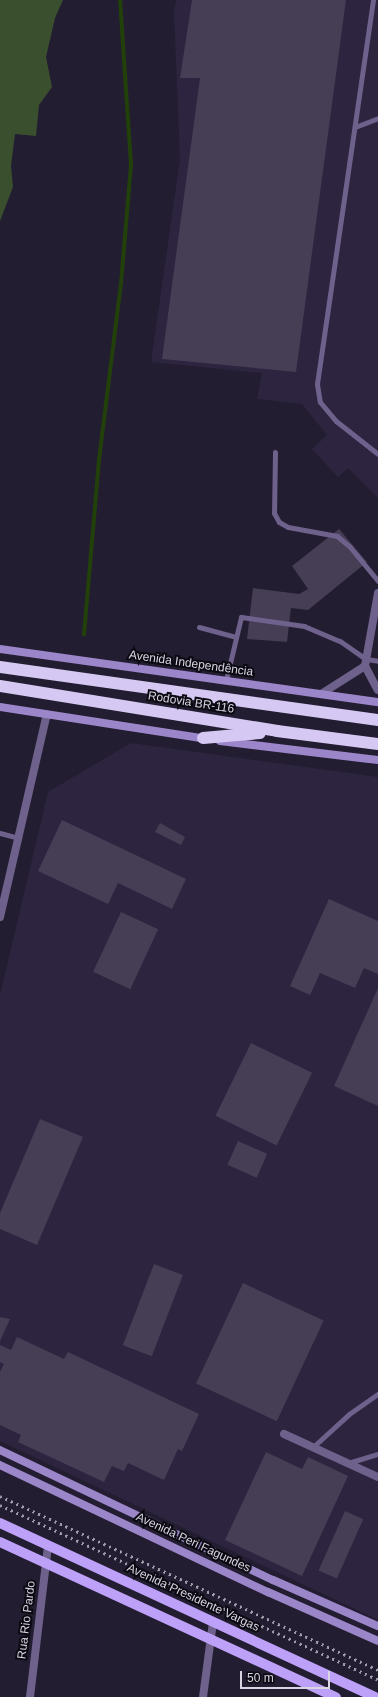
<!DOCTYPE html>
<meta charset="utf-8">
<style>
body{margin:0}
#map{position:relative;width:378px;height:1697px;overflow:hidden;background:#231d31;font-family:Arial,sans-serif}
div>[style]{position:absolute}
.built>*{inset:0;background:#2d243f}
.green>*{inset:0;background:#3a4f2e}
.stream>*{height:3.5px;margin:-1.75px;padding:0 1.75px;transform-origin:1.75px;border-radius:1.75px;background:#21400a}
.building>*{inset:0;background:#453e55;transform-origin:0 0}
.service>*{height:5px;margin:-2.5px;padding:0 2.5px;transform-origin:2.5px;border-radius:2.5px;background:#6e618b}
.minor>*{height:8px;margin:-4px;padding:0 4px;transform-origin:4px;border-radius:4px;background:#6e618b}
.tertiary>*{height:8px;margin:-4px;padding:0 4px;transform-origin:4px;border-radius:4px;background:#6e618b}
.secondary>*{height:8px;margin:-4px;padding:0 4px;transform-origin:4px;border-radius:4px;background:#9b86c9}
.primary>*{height:10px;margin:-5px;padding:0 5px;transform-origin:5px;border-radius:5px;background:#bda1f9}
.motorway>*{height:12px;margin:-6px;padding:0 6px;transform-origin:6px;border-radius:6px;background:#d5c9f3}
.rail>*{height:3px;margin-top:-1.5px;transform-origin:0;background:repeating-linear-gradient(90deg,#a09bab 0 2px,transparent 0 6px)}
span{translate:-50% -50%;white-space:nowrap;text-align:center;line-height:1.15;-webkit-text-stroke:4px #0b0911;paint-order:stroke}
.street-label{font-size:12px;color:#d8d4e2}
.scale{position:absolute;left:240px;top:1671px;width:90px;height:18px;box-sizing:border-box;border:2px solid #d8d4e2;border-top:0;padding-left:5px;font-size:12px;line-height:14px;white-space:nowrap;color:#d8d4e2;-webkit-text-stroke:3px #0b0911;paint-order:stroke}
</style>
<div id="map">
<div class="built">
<i style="clip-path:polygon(176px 0,378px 0,378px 498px,348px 468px,338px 477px,312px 449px,327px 435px,302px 404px,257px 399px,262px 373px,151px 362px,180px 159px,174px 13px)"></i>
<i style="clip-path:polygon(131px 743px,378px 777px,378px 1620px,0 1441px,0 995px,48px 792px)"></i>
</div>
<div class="green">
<i style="clip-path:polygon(0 0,63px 0,55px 18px,46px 57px,52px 87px,39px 105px,36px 136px,15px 134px,11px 166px,13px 187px,0 221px)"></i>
</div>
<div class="stream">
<i style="left:84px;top:635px;width:176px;rotate:-85.1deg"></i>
<i style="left:99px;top:460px;width:177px;rotate:-82.9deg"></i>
<i style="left:121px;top:284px;width:119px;rotate:-85.2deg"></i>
<i style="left:131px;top:165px;width:165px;rotate:-93.8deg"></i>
</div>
<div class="building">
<i style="clip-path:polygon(192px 0,346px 0,296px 372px,162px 359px,200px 78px,180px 78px)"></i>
<i style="clip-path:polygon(339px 529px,367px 562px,308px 610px,291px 608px,287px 642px,247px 639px,253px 588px,299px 594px,308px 589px,292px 566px)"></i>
<i style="clip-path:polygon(62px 820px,186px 879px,172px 909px,118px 883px,108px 904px,38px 871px)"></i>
<i style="clip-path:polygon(160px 823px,185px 837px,181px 845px,155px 832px)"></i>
<i style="clip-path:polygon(329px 899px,378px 921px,378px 974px,364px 968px,355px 988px,320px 973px,310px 995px,290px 986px)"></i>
<i style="left:121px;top:912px;width:41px;height:66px;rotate:25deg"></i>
<i style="clip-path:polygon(378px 988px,378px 1106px,334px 1086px)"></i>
<i style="left:251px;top:1043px;width:68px;height:81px;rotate:26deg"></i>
<i style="clip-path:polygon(40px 1119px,83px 1137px,37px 1245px,0 1229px,0 1213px)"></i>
<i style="left:238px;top:1141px;width:32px;height:26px;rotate:24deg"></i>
<i style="left:154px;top:1264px;width:31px;height:87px;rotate:21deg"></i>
<i style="left:243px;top:1283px;width:89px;height:111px;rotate:25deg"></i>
<i style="clip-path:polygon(0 1317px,10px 1319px,0 1341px)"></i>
<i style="clip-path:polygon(17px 1337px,64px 1359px,68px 1352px,199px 1414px,182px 1451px,178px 1449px,164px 1480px,128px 1463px,124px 1471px,112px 1466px,104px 1482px,18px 1442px,21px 1435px,0 1425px,0 1372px,4px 1364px,0 1362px,0 1345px,11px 1350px)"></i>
<i style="clip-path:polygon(266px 1452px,302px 1469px,308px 1457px,348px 1476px,302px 1576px,225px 1540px)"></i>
<i style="left:345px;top:1511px;width:20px;height:65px;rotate:24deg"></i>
</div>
<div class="service">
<i style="left:373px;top:0;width:388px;rotate:98.3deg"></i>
<i style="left:317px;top:384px;width:18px;rotate:81deg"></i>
<i style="left:320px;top:402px;width:25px;rotate:50deg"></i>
<i style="left:336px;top:421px;width:53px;rotate:38.2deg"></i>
<i style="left:355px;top:127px;width:25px;rotate:-21deg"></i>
<i style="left:275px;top:452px;width:61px;rotate:90.9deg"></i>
<i style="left:274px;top:513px;width:10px;rotate:61deg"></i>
<i style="left:279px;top:522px;width:10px;rotate:29deg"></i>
<i style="left:288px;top:527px;width:50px;rotate:10.4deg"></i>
<i style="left:337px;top:536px;width:17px;rotate:40deg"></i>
<i style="left:350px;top:547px;width:44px;rotate:50.5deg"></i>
<i style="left:199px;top:627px;width:38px;rotate:15deg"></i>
<i style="left:226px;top:680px;width:65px;rotate:-76.6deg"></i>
<i style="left:241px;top:617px;width:64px;rotate:8.1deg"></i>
<i style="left:304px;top:626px;width:39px;rotate:23deg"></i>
<i style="left:340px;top:641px;width:32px;rotate:35deg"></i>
<i style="left:366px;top:659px;width:12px;rotate:9deg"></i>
<i style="left:0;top:833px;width:20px;rotate:15deg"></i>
<i style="left:314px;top:1446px;width:47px;rotate:-42.4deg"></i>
<i style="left:349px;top:1414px;width:35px;rotate:-35deg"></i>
<i style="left:348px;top:1463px;width:31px;rotate:-17deg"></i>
</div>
<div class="minor">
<i style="left:378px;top:593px;width:74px;rotate:100.1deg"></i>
<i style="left:365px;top:666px;width:27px;rotate:62deg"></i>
<i style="left:321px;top:694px;width:52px;rotate:-32.5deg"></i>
<i style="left:284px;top:1434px;width:103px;rotate:24.6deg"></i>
<i style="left:203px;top:1697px;width:76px;rotate:-82.4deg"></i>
</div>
<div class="tertiary">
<i style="left:0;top:917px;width:208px;rotate:-77deg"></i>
<i style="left:30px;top:1697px;width:153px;rotate:-83.2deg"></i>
</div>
<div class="secondary">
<i style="left:0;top:649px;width:382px;rotate:8deg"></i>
<i style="left:0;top:707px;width:208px;rotate:8.8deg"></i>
<i style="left:220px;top:741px;width:159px;rotate:6.9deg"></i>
<i style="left:0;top:1450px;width:302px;rotate:25.5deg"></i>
<i style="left:273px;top:1580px;width:115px;rotate:23.7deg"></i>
<i style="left:0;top:1465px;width:297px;rotate:25.4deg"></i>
<i style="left:268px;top:1592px;width:120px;rotate:24deg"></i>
</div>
<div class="primary">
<i style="left:0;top:1523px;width:413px;rotate:24.9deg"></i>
<i style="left:0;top:1542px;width:370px;rotate:24.8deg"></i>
</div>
<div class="motorway">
<i style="left:0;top:667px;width:382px;rotate:8deg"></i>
<i style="left:0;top:686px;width:281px;rotate:9.2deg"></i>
<i style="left:277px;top:731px;width:102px;rotate:7.3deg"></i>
<i style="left:203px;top:738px;width:57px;rotate:-5deg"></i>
</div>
<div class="rail">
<i style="left:0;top:1496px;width:416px;rotate:24.7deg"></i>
<i style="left:0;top:1505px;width:417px;rotate:24.8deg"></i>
</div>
<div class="street-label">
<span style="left:191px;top:664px;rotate:8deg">Avenida Independência</span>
<span style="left:191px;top:703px;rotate:9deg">Rodovia BR-116</span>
<span style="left:193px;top:1543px;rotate:25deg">Avenida Peri Fagundes</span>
<span style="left:193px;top:1598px;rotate:25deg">Avenida Presidente Vargas</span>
<span style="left:27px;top:1620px;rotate:-83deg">Rua Rio Pardo</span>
</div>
<div class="scale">50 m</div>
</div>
